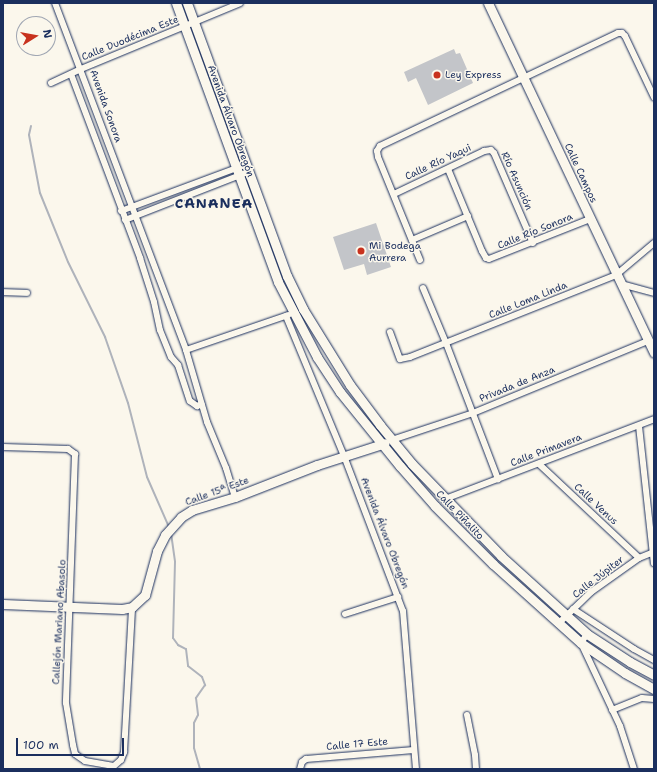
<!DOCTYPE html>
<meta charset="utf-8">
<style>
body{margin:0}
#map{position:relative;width:657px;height:772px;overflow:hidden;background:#fbf7ec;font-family:"Shantell Sans",sans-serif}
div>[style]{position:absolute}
.stream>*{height:2px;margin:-1px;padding:0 1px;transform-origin:1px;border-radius:1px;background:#afb3bb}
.building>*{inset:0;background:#c3c5c9}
.roads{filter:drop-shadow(0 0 1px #1b2f5e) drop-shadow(0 0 1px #1b2f5e)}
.street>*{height:6px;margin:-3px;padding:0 3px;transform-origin:3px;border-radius:3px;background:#fbf7ec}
.secondary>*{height:9px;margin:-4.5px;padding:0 4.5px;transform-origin:4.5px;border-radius:4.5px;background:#fbf7ec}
.dots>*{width:11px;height:11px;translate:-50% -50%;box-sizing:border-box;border:2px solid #fbf7ec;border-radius:50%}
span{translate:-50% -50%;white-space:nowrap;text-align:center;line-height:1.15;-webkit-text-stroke:3px #fbf7ec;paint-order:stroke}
.street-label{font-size:10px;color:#1b2f5e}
.poi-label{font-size:10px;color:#1b2f5e}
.left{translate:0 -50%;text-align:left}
.district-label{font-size:14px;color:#1b2f5e;font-weight:700;letter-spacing:1px}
.frame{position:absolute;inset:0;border:4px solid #1b2f5e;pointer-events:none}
.north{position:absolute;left:16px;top:16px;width:40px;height:40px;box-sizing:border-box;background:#fbf7ec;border:1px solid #a1a7b3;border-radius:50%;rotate:79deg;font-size:11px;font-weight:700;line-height:16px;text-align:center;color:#1b2f5e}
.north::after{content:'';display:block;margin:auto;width:14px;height:18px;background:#c8321e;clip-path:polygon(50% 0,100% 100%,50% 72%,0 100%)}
.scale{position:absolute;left:16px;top:738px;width:108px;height:18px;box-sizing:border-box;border:2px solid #1b2f5e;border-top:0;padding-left:5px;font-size:12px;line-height:14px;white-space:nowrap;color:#1b2f5e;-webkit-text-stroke:3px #fbf7ec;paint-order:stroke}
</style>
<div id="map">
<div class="stream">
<i style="left:31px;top:126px;width:9px;rotate:103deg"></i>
<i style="left:29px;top:135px;width:59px;rotate:79.3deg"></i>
<i style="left:40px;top:193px;width:74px;rotate:67.9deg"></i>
<i style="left:68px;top:262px;width:84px;rotate:63.7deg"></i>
<i style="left:105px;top:337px;width:70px;rotate:70.8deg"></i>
<i style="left:128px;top:403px;width:76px;rotate:75.6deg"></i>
<i style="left:147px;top:477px;width:55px;rotate:66.3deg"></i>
<i style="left:171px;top:533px;width:29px;rotate:82deg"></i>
<i style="left:175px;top:562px;width:76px;rotate:91.5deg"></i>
<i style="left:173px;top:638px;width:9px;rotate:54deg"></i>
<i style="left:178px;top:645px;width:9px;rotate:27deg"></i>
<i style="left:186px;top:649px;width:17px;rotate:83deg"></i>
<i style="left:188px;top:666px;width:18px;rotate:38deg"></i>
<i style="left:202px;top:677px;width:9px;rotate:69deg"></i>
<i style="left:205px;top:685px;width:16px;rotate:125deg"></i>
<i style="left:196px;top:698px;width:17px;rotate:83deg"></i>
<i style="left:198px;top:715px;width:9px;rotate:117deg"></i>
<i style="left:194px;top:723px;width:25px;rotate:90deg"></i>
<i style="left:194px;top:748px;width:22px;rotate:74deg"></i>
</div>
<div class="building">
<i style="clip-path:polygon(454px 49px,456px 54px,460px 53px,473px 83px,428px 105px,416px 78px,408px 82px,404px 72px)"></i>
<i style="clip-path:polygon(376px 223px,391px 267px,367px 275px,364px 264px,344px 270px,333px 237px)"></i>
</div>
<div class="roads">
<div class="street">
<i style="left:55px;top:3px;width:371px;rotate:69.3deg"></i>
<i style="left:186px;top:350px;width:75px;rotate:73.7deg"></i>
<i style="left:207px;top:422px;width:50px;rotate:67.6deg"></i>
<i style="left:226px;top:468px;width:30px;rotate:73deg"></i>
<i style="left:71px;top:74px;width:197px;rotate:69.4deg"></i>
<i style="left:140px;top:258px;width:46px;rotate:72.3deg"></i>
<i style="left:154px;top:302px;width:29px;rotate:78deg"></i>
<i style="left:160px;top:330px;width:29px;rotate:68deg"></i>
<i style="left:171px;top:357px;width:11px;rotate:49deg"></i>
<i style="left:178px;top:365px;width:38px;rotate:72deg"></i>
<i style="left:190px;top:401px;width:9px;rotate:36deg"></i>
<i style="left:197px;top:406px;width:5px;rotate:-22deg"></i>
<i style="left:51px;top:83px;width:33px;rotate:-25deg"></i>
<i style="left:81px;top:69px;width:172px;rotate:-22.5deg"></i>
<i style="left:448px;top:169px;width:89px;rotate:67.5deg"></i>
<i style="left:482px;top:251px;width:8px;rotate:60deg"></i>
<i style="left:486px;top:258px;width:3px;rotate:18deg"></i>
<i style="left:489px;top:259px;width:109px;rotate:-21.6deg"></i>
<i style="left:394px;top:194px;width:100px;rotate:-25.5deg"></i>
<i style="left:484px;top:151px;width:7px;rotate:-8deg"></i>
<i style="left:491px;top:150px;width:4px;rotate:45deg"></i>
<i style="left:494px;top:153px;width:98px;rotate:66.6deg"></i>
<i style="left:121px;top:211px;width:132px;rotate:-20.4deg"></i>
<i style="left:125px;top:220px;width:132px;rotate:-21.3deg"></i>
<i style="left:412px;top:240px;width:61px;rotate:-23.2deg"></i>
<i style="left:420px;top:260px;width:111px;rotate:-112.2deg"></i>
<i style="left:378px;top:157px;width:6px;rotate:-99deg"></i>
<i style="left:377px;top:151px;width:6px;rotate:-59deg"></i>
<i style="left:380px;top:146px;width:263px;rotate:-25.4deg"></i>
<i style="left:618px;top:33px;width:4px"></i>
<i style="left:622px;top:33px;width:4px;rotate:45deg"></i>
<i style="left:625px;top:36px;width:68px;rotate:64.6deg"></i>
<i style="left:621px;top:284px;width:34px;rotate:15deg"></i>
<i style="left:423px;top:288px;width:60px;rotate:67.3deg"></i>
<i style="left:446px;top:343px;width:146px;rotate:69.1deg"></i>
<i style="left:3px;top:292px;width:24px;rotate:2deg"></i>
<i style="left:286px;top:316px;width:152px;rotate:67.5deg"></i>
<i style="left:344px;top:456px;width:166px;rotate:69.2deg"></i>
<i style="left:403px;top:611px;width:159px;rotate:85.3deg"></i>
<i style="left:390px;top:332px;width:29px;rotate:70deg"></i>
<i style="left:400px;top:359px;width:10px;rotate:-11deg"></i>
<i style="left:410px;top:357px;width:222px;rotate:-21.7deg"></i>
<i style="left:616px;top:275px;width:50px;rotate:-40.1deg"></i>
<i style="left:186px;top:350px;width:108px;rotate:-18.9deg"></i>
<i style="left:639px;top:426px;width:138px;rotate:83.8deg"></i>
<i style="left:392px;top:440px;width:85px;rotate:-18.4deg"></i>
<i style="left:473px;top:413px;width:189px;rotate:-22.4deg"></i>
<i style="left:3px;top:447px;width:65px;rotate:1.8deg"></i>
<i style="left:68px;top:449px;width:9px;rotate:36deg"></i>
<i style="left:75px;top:454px;width:249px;rotate:92.1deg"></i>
<i style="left:66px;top:703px;width:43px;rotate:80.5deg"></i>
<i style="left:73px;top:745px;width:9px;rotate:77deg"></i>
<i style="left:75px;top:754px;width:12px;rotate:35deg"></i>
<i style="left:85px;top:761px;width:29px;rotate:10deg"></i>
<i style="left:114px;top:766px;width:9px;rotate:-41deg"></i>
<i style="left:121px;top:760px;width:9px;rotate:-69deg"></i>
<i style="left:124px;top:752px;width:145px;rotate:-86.8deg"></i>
<i style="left:539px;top:464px;width:137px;rotate:43.2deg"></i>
<i style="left:445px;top:499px;width:224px;rotate:-20.9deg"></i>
<i style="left:573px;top:609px;width:73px;rotate:33.3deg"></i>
<i style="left:634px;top:649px;width:23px;rotate:29deg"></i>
<i style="left:345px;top:614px;width:56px;rotate:-17.8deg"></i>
<i style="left:558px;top:624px;width:46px;rotate:-44.1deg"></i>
<i style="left:591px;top:592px;width:59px;rotate:-35.3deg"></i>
<i style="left:639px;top:558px;width:16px;rotate:-22deg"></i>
<i style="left:587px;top:634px;width:11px;rotate:124deg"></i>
<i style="left:581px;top:643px;width:92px;rotate:64.8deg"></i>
<i style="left:620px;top:726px;width:45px;rotate:72deg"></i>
<i style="left:612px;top:710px;width:32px;rotate:-22deg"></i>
<i style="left:642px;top:698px;width:12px;rotate:5deg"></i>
<i style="left:467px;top:715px;width:41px;rotate:78.7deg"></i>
<i style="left:475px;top:755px;width:14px;rotate:86deg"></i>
<i style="left:300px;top:769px;width:7px;rotate:-74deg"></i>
<i style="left:302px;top:762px;width:5px;rotate:-37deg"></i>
<i style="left:306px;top:759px;width:108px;rotate:-4.8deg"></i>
</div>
<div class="secondary">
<i style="left:176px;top:3px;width:297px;rotate:69.9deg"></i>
<i style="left:278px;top:282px;width:85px;rotate:62.5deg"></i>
<i style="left:317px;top:357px;width:42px;rotate:56.7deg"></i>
<i style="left:340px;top:392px;width:95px;rotate:51deg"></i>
<i style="left:400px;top:466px;width:53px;rotate:48.8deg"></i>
<i style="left:435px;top:506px;width:82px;rotate:45deg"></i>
<i style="left:493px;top:564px;width:118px;rotate:41.9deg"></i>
<i style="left:581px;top:643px;width:53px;rotate:34.3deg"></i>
<i style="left:625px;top:673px;width:33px;rotate:29deg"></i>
<i style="left:187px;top:3px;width:291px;rotate:69.9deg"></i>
<i style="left:287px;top:276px;width:37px;rotate:64deg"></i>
<i style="left:303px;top:309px;width:89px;rotate:58.3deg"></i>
<i style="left:350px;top:385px;width:50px;rotate:53.1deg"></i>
<i style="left:380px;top:425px;width:50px;rotate:50.6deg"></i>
<i style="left:412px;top:464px;width:128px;rotate:45.9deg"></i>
<i style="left:501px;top:556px;width:116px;rotate:42.2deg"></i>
<i style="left:587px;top:634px;width:51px;rotate:33.1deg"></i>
<i style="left:630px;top:662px;width:27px;rotate:28deg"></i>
<i style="left:488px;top:3px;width:387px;rotate:64.6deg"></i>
<i style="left:3px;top:604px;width:119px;rotate:2.4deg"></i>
<i style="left:122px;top:609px;width:10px;rotate:-11deg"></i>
<i style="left:132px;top:607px;width:18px;rotate:-43deg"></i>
<i style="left:145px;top:595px;width:46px;rotate:-74.7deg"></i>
<i style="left:157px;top:551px;width:18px;rotate:-63deg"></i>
<i style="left:165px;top:535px;width:24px;rotate:-48deg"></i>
<i style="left:181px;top:517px;width:13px;rotate:-32deg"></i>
<i style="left:192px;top:510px;width:45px;rotate:-16.8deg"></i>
<i style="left:235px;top:497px;width:88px;rotate:-21.3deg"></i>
<i style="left:317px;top:465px;width:71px;rotate:-17.9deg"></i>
</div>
</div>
<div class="dots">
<i style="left:437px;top:75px;background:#c8321e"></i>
<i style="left:361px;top:251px;background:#c8321e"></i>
</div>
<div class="street-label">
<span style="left:130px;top:38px;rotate:-22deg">Calle Duodécima Este</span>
<span style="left:106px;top:106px;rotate:70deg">Avenida Sonora</span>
<span style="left:231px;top:121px;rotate:70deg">Avenida Álvaro Obregón</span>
<span style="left:438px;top:162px;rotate:-25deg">Calle Río Yaqui</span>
<span style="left:581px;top:173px;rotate:65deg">Calle Campos</span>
<span style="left:517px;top:181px;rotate:66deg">Río Asunción</span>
<span style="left:535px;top:231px;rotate:-22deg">Calle Río Sonora</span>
<span style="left:528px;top:300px;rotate:-22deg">Calle Loma Linda</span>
<span style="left:517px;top:384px;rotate:-22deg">Privada de Anza</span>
<span style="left:546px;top:450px;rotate:-21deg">Calle Primavera</span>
<span style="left:217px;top:491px;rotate:-20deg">Calle 15ª Este</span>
<span style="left:596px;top:504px;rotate:43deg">Calle Venus</span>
<span style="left:460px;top:515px;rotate:46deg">Calle Piñalito</span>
<span style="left:385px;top:533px;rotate:69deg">Avenida Álvaro Obregón</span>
<span style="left:598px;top:577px;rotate:-38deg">Calle Júpiter</span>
<span style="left:59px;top:622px;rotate:-87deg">Callejón Mariano Abasolo</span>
<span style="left:357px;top:744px;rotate:-5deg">Calle 17 Este</span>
</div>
<div class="poi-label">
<span class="left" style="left:445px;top:75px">Ley Express</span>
<span class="left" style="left:369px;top:251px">Mi Bodega<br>Aurrera</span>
</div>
<div class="district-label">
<span style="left:214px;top:203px">CANANEA</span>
</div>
<div class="frame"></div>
<div class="north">N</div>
<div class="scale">100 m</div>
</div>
